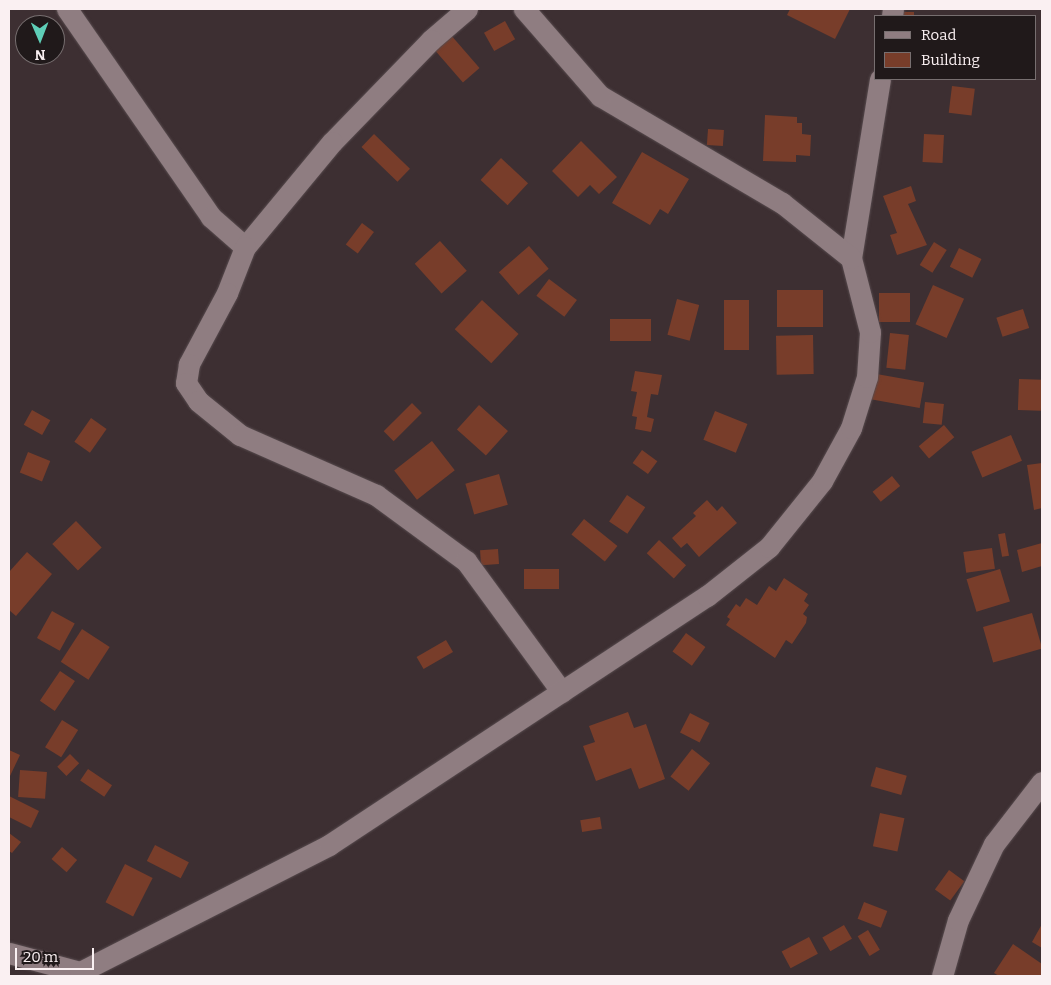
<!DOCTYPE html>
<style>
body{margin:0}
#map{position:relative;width:1051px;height:985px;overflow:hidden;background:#3d2f32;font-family:Bitter,serif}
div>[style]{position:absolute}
.building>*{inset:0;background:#783d2a;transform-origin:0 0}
.roads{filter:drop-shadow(0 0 1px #574b4e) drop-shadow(0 0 1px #574b4e)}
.minor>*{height:21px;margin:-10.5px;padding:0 10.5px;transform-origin:10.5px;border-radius:10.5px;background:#8f7d81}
span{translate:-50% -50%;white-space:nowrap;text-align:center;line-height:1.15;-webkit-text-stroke:4px #20191a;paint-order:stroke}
.frame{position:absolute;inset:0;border:10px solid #faf0f2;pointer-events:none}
.legend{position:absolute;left:874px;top:15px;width:162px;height:65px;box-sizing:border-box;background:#20191a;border:1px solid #776f70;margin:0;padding:6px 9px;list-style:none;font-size:15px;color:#faf0f2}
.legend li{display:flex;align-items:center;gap:10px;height:25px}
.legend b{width:25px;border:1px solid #776f70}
.north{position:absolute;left:15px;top:15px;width:50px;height:50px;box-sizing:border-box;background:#20191a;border:1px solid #776f70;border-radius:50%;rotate:179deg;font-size:14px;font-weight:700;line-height:20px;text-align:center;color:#faf0f2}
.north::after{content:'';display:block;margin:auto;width:18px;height:22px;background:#5eceb7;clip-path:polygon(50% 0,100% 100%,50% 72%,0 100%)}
.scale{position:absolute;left:15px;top:948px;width:79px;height:22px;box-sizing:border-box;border:2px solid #faf0f2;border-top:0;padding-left:6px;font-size:15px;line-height:18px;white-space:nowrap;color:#faf0f2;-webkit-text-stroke:4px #20191a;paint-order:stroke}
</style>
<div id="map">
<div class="building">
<i style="clip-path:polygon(790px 9px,850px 9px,835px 39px,787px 15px)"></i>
<i style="left:896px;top:12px;width:18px;height:4px"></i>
<i style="left:505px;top:21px;width:21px;height:24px;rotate:61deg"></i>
<i style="left:450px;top:34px;width:45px;height:22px;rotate:49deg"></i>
<i style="left:952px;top:86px;width:23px;height:27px;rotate:7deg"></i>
<i style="clip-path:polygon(765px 115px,797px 117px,797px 123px,802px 123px,802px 134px,811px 135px,810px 156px,796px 155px,796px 162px,763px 161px)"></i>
<i style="left:708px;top:129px;width:16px;height:16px;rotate:4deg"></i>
<i style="left:374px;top:134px;width:50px;height:18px;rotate:44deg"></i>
<i style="left:924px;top:134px;width:20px;height:28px;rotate:3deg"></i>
<i style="clip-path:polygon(581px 141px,617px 177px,599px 194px,590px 185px,578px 197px,552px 171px)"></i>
<i style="clip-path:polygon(642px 152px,689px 179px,668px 214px,660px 209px,650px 225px,612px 203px)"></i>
<i style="left:501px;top:158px;width:37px;height:30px;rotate:43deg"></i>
<i style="clip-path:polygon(911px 186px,916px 201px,908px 204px,927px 245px,897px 255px,890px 235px,897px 233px,883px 196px)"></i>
<i style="left:362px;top:223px;width:15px;height:27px;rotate:37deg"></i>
<i style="left:440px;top:241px;width:40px;height:34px;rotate:48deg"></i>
<i style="left:934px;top:242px;width:15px;height:27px;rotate:32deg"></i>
<i style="left:529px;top:246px;width:30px;height:40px;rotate:49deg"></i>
<i style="left:959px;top:248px;width:25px;height:21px;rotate:26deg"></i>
<i style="left:549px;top:279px;width:35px;height:21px;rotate:37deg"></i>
<i style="left:933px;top:285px;width:34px;height:43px;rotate:24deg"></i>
<i style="left:823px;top:290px;width:37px;height:46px;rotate:90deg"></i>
<i style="left:879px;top:293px;width:31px;height:29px"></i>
<i style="left:677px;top:299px;width:23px;height:37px;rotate:15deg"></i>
<i style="left:482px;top:300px;width:50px;height:40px;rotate:43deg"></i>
<i style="left:724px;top:300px;width:25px;height:50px"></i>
<i style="left:1023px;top:309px;width:20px;height:28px;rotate:72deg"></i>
<i style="left:610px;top:319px;width:41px;height:22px"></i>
<i style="left:890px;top:333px;width:19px;height:35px;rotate:6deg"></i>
<i style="left:813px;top:335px;width:39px;height:37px;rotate:89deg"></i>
<i style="clip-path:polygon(635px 371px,662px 375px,658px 395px,651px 394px,647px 417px,654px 419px,651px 432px,635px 429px,637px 417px,632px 416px,637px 392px,631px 391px)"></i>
<i style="left:871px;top:373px;width:54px;height:26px;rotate:10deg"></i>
<i style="left:1019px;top:379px;width:23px;height:31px;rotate:2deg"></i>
<i style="left:925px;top:402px;width:19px;height:21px;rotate:6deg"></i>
<i style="left:412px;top:403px;width:14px;height:40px;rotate:45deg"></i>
<i style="left:479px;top:405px;width:39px;height:33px;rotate:42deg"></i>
<i style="left:32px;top:410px;width:21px;height:17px;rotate:29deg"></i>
<i style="left:715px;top:411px;width:35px;height:31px;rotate:22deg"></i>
<i style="left:91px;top:418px;width:19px;height:29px;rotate:35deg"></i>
<i style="left:944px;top:425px;width:16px;height:33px;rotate:50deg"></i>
<i style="left:1011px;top:435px;width:28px;height:43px;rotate:67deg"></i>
<i style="left:432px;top:441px;width:37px;height:48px;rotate:52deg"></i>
<i style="left:642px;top:450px;width:19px;height:16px;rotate:36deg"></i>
<i style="left:28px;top:452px;width:24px;height:22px;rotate:22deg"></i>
<i style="clip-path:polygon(1042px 463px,1042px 508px,1034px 510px,1027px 465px)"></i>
<i style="left:499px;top:474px;width:32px;height:35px;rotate:74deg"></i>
<i style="left:892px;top:476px;width:13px;height:25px;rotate:51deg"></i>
<i style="left:627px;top:495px;width:22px;height:32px;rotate:34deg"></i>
<i style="clip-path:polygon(707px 500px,717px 511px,722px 506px,737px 523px,699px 557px,687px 543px,681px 548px,672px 538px,696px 516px,693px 513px)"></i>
<i style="left:584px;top:519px;width:43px;height:20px;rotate:39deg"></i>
<i style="left:76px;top:521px;width:37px;height:33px;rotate:46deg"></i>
<i style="left:1005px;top:533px;width:23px;height:7px;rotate:80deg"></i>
<i style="left:659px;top:540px;width:37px;height:18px;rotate:43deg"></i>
<i style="clip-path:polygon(1042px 543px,1042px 566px,1022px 572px,1017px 550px)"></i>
<i style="left:992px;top:548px;width:21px;height:29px;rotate:82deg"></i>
<i style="left:498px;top:549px;width:15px;height:18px;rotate:86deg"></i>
<i style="clip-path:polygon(27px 552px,52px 574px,16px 616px,9px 610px,9px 572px)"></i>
<i style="left:559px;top:569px;width:20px;height:35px;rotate:90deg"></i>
<i style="left:1000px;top:569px;width:34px;height:35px;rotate:73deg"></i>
<i style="clip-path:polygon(784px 578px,808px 594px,804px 601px,809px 605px,803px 614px,807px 617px,806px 623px,792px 644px,786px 640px,775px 658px,726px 625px,730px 619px,727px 617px,736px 604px,740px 607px,746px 598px,757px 605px,769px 586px,776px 591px)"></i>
<i style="left:52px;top:611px;width:26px;height:31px;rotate:29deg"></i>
<i style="left:1032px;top:613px;width:37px;height:51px;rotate:74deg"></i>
<i style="left:82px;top:629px;width:33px;height:39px;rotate:33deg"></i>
<i style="left:686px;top:633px;width:24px;height:23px;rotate:36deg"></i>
<i style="left:446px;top:640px;width:14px;height:34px;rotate:60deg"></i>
<i style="left:60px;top:671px;width:18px;height:36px;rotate:34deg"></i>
<i style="clip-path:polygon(628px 712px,634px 728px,646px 724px,665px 779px,639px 789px,631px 768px,596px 781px,583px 746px,595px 742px,589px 726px)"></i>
<i style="left:690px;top:713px;width:22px;height:22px;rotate:27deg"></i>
<i style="left:62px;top:720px;width:19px;height:32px;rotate:32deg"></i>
<i style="left:692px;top:749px;width:23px;height:35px;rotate:38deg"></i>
<i style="clip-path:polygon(9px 750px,20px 755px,10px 776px,9px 776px)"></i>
<i style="left:70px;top:754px;width:13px;height:18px;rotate:45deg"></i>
<i style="left:876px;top:767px;width:32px;height:20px;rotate:16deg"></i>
<i style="left:88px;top:769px;width:29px;height:14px;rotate:34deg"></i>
<i style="left:20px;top:770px;width:27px;height:27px;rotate:4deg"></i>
<i style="clip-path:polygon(9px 796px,39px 811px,31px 828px,9px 817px)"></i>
<i style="left:880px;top:813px;width:25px;height:34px;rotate:12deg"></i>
<i style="left:600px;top:817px;width:12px;height:20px;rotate:81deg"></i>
<i style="clip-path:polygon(9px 833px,21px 842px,12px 853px,9px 851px)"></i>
<i style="left:155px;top:845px;width:38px;height:18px;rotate:27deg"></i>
<i style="left:62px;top:847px;width:20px;height:16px;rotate:41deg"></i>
<i style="left:125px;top:864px;width:31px;height:43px;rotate:27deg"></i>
<i style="left:949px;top:870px;width:19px;height:24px;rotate:36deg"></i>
<i style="left:864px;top:902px;width:25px;height:18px;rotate:21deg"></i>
<i style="clip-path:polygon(1042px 924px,1042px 948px,1032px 942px)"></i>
<i style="left:844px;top:925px;width:16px;height:25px;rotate:60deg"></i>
<i style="left:868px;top:930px;width:23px;height:12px;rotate:59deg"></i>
<i style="left:809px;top:937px;width:19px;height:31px;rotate:62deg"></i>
<i style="clip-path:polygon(1013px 944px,1042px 964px,1042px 976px,999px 976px,994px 973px)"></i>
</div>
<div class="roads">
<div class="minor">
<i style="left:67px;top:9px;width:253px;rotate:55.3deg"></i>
<i style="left:211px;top:217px;width:45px;rotate:41.4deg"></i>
<i style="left:467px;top:9px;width:48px;rotate:139.3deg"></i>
<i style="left:431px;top:40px;width:142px;rotate:134.1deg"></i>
<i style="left:332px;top:142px;width:136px;rotate:129.6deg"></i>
<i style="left:245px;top:247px;width:49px;rotate:111.4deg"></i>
<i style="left:227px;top:293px;width:81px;rotate:118.2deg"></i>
<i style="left:189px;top:364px;width:19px;rotate:99deg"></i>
<i style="left:186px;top:383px;width:22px;rotate:56deg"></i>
<i style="left:198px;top:401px;width:54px;rotate:39deg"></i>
<i style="left:240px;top:435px;width:149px;rotate:23.8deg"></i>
<i style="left:376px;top:495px;width:112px;rotate:36.3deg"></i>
<i style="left:466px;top:561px;width:162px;rotate:53.8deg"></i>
<i style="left:892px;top:16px;width:7px;rotate:-82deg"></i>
<i style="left:851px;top:258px;width:181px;rotate:-80.8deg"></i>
<i style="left:9px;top:953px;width:73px;rotate:15deg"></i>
<i style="left:79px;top:976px;width:4px;rotate:-76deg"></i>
<i style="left:80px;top:972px;width:280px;rotate:-27deg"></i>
<i style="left:329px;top:845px;width:453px;rotate:-33.4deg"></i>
<i style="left:707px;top:596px;width:79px;rotate:-38.3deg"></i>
<i style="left:769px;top:547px;width:85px;rotate:-51.2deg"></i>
<i style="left:822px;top:481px;width:60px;rotate:-61.3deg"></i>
<i style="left:851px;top:428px;width:53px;rotate:-72.6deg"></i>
<i style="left:867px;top:377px;width:45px;rotate:-86.2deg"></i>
<i style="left:870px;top:332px;width:76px;rotate:-104.4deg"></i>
<i style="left:851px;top:258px;width:88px;rotate:-141.4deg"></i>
<i style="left:782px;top:203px;width:211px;rotate:-149.5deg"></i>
<i style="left:600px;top:96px;width:116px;rotate:-131.1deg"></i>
<i style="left:942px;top:976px;width:58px;rotate:-74.1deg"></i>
<i style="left:958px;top:920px;width:84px;rotate:-64.7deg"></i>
<i style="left:994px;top:844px;width:78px;rotate:-52.3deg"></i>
</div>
</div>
<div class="frame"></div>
<ul class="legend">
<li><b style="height:6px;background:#8f7d81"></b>Road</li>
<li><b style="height:14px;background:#783d2a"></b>Building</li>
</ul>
<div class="north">N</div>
<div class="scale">20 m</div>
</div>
